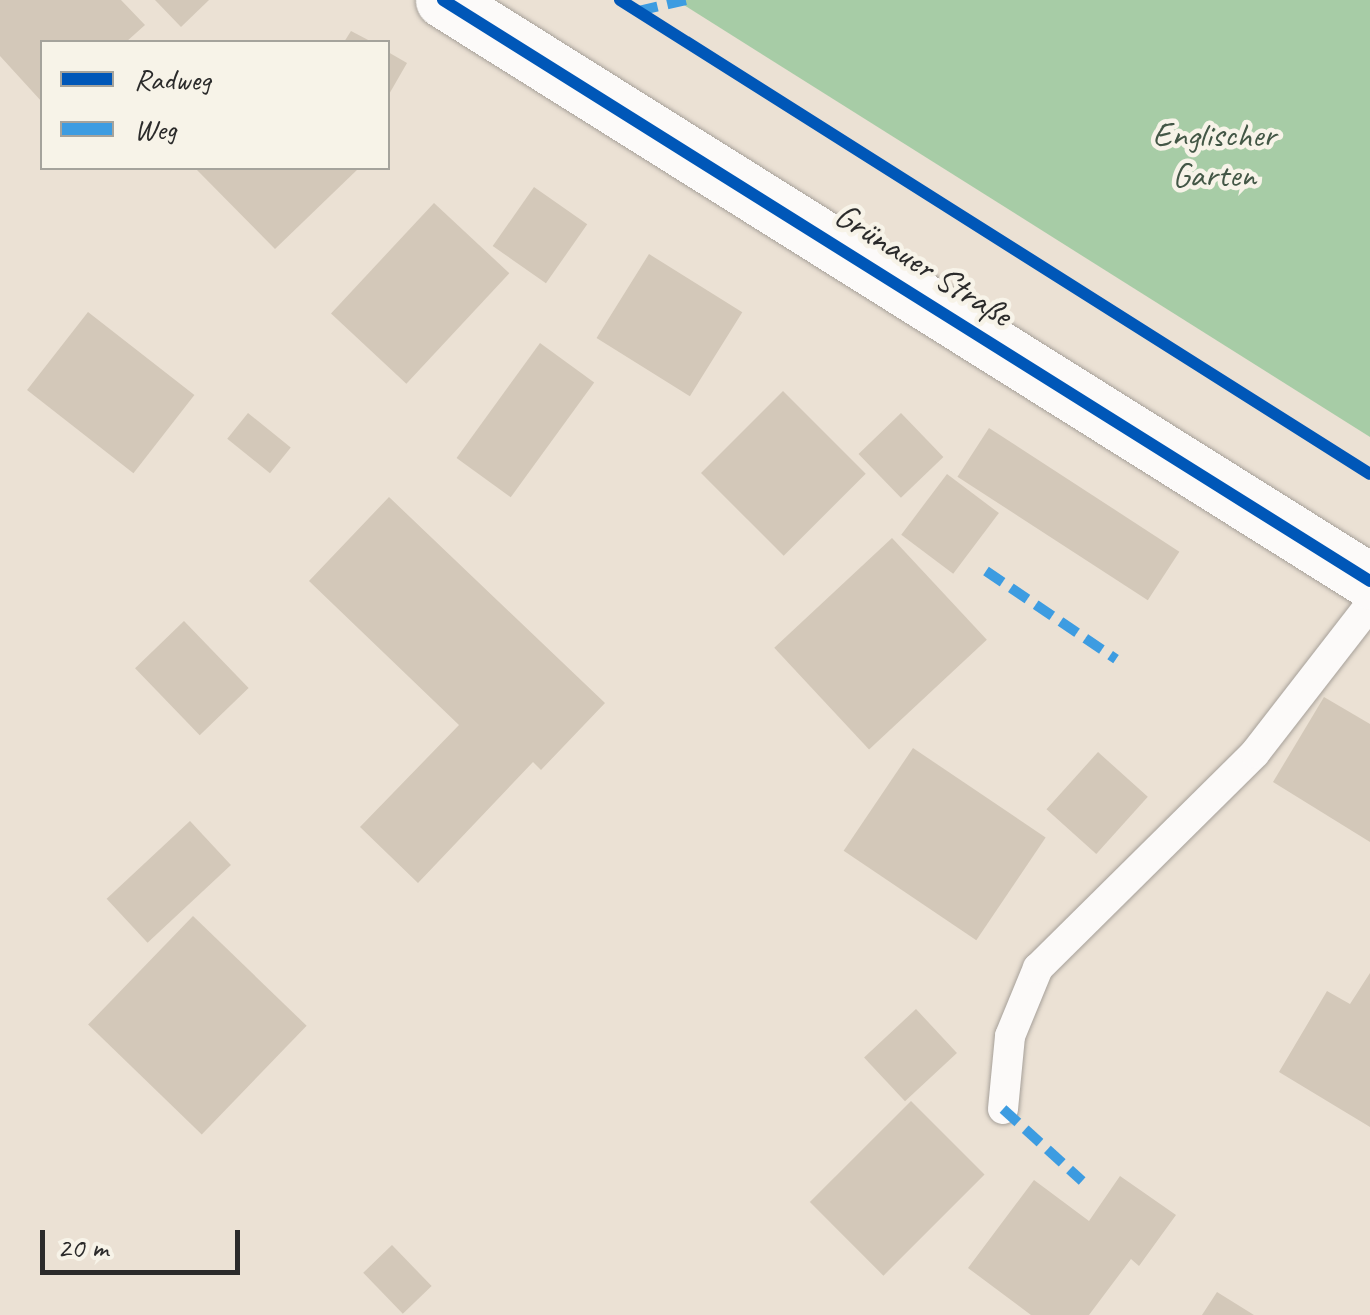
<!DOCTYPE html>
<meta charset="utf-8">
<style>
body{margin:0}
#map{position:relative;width:1370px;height:1315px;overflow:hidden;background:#ebe1d4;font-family:Caveat,sans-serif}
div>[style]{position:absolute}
.forest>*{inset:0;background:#a7cca6}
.building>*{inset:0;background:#d3c8b9;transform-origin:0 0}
.roads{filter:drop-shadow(0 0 2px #a6a099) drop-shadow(0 0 2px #a6a099)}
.service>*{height:30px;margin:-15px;padding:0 15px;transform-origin:15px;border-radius:15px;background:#fcfaf9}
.tertiary>*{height:55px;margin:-27.5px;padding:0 27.5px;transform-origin:27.5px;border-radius:27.5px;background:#fcfaf9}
.quiet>*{height:10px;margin-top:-5px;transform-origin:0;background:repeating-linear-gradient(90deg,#3d9ce1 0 20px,transparent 0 30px)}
.cycleway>*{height:12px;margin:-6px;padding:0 6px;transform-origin:6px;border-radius:6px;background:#0057b8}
span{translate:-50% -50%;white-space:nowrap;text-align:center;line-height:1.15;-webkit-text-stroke:9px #f7f3e8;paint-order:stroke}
.park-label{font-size:35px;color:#435746}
.street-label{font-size:35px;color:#2b2b2b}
.legend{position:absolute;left:40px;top:40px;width:350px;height:130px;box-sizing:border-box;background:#f7f3e8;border:2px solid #a5a39c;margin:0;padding:12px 18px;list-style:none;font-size:30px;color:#2b2b2b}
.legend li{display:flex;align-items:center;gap:20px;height:50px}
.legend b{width:50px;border:2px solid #a5a39c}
.scale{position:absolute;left:40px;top:1230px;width:200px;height:45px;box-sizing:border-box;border:5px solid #2b2b2b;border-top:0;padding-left:12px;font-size:30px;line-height:35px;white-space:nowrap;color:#2b2b2b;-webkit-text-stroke:8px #f7f3e8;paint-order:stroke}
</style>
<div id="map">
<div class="forest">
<i style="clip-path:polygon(676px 0,1370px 0,1370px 437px)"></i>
</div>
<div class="building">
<i style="clip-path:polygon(0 0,121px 0,145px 25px,126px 42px,42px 42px,42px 102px,0 56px)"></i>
<i style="clip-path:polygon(155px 0,209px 0,181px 27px)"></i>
<i style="clip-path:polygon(351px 31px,372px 42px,344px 42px)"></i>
<i style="clip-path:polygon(388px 52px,407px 63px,388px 96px)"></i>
<i style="clip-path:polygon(195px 168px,359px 168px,275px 249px)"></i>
<i style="left:534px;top:187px;width:65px;height:72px;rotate:35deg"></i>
<i style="left:434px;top:203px;width:103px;height:151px;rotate:43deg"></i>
<i style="left:649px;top:254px;width:110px;height:99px;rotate:32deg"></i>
<i style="left:88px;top:312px;width:135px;height:99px;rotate:38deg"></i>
<i style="left:540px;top:343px;width:67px;height:142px;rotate:36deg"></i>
<i style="left:783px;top:391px;width:117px;height:116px;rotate:45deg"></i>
<i style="left:248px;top:413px;width:55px;height:33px;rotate:39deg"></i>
<i style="left:901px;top:413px;width:61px;height:59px;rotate:46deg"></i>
<i style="left:989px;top:428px;width:227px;height:58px;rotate:33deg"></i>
<i style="left:947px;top:474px;width:65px;height:76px;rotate:37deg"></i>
<i style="clip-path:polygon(389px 497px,605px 703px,541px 770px,533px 762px,418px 883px,360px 827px,459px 725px,309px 581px)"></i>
<i style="left:892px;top:538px;width:139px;height:161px;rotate:47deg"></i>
<i style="left:184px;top:621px;width:93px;height:68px;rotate:46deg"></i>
<i style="clip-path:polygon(1324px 697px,1370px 724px,1370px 842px,1273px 782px)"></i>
<i style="left:913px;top:748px;width:160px;height:124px;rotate:34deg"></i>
<i style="left:1098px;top:752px;width:67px;height:77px;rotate:42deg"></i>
<i style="left:190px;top:821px;width:60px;height:114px;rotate:47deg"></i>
<i style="left:193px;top:916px;width:158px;height:151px;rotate:44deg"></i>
<i style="clip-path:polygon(1370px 973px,1370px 1127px,1279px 1072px,1327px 991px,1350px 1004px)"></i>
<i style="left:916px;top:1009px;width:60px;height:71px;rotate:47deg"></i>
<i style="left:911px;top:1101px;width:104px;height:143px;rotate:45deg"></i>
<i style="clip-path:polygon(1120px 1176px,1176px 1215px,1139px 1266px,1131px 1259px,1089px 1315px,1031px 1315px,968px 1268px,1034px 1180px,1089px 1221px)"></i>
<i style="left:392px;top:1245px;width:57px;height:40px;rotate:46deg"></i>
<i style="clip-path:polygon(1217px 1292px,1254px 1315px,1202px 1315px)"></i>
</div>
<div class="roads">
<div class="service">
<i style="left:1003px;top:1109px;width:73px;rotate:-84.5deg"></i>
<i style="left:1010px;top:1036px;width:74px;rotate:-67.6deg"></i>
<i style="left:1038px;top:968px;width:305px;rotate:-44.7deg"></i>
<i style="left:1255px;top:753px;width:187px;rotate:-52.2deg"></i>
</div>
<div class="tertiary">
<i style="left:443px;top:0;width:1094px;rotate:32.08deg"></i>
</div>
</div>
<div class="quiet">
<i style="left:638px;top:11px;width:49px;rotate:-12.9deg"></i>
<i style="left:986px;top:571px;width:157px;rotate:34.1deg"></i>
<i style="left:1003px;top:1109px;width:107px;rotate:42.3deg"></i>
</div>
<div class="cycleway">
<i style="left:443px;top:0;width:1094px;rotate:32.08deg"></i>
<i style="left:620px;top:0;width:887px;rotate:32.29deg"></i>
</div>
<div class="park-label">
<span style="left:1214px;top:155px">Englischer<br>Garten</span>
</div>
<div class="street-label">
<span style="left:923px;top:265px;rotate:32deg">Grünauer Straße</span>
</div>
<ul class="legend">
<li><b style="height:12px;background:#0057b8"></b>Radweg</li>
<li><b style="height:12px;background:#3d9ce1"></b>Weg</li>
</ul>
<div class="scale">20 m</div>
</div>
